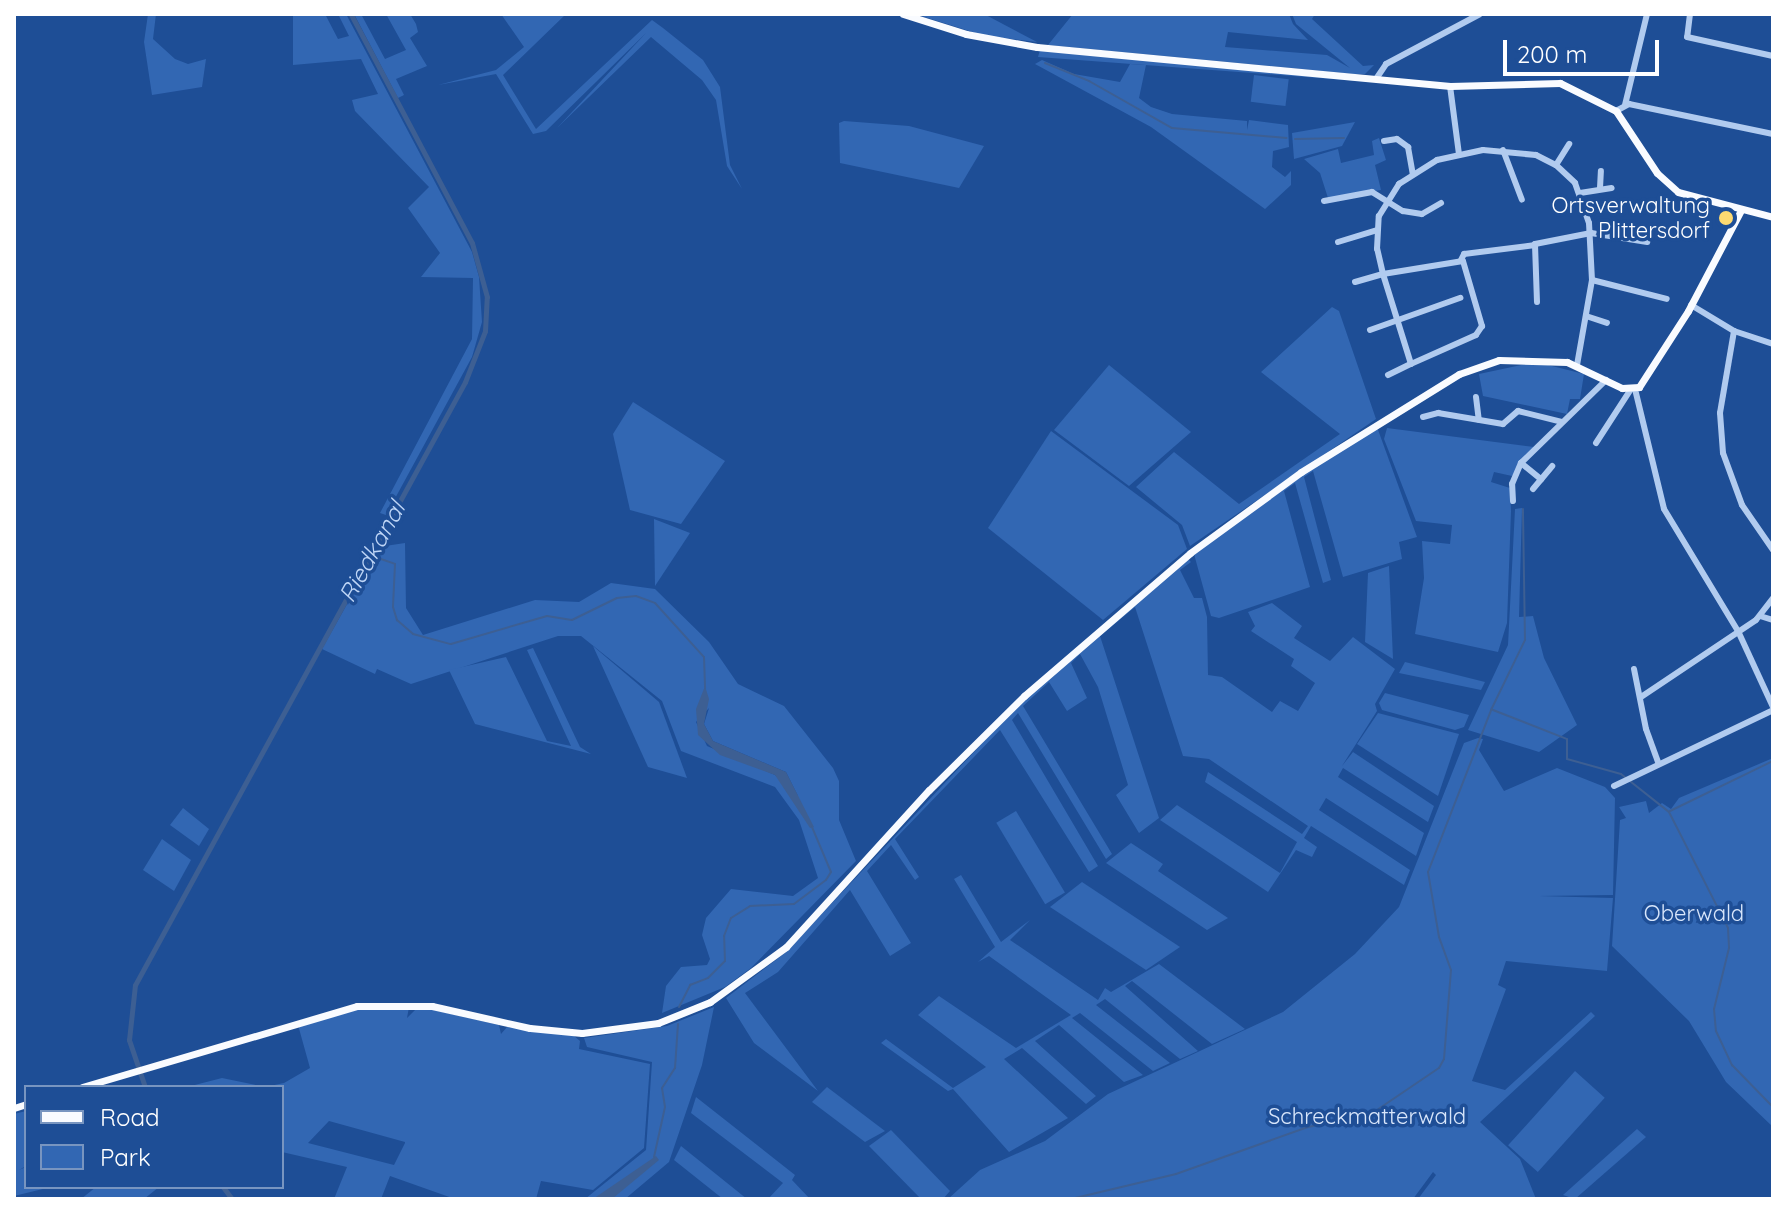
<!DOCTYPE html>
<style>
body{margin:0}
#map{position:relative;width:1787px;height:1213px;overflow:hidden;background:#1e4e96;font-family:Quicksand,sans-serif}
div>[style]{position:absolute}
.green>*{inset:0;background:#3267b3;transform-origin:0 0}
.water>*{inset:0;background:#3d5f93}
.stream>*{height:2px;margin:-1px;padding:0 1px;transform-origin:1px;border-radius:1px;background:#3d5f93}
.canal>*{height:5px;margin:-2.5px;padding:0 2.5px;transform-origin:2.5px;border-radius:2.5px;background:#3d5f93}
.minor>*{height:6px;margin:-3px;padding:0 3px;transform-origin:3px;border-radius:3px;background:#b1cbef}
.major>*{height:7px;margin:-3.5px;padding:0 3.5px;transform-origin:3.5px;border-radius:3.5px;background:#f9fbff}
.dots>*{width:22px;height:22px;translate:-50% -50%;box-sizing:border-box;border:4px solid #1e4e96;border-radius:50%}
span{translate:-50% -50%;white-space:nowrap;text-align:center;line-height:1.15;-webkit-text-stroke:7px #1e4e96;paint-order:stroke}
.poi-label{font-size:22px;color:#fff}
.right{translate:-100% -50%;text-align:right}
.park-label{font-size:22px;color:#d8e6fb}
.water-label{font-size:24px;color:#bed5f6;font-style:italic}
.frame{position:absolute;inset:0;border:16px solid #fff;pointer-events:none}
.legend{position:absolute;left:24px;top:1085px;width:260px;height:104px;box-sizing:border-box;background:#1e4e96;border:2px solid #7895c0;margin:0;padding:10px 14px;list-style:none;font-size:24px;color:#fff}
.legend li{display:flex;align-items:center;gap:16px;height:40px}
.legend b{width:40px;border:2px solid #7895c0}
.scale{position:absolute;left:1503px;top:40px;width:156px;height:36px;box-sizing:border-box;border:4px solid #fff;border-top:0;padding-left:10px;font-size:24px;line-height:28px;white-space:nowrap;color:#fff;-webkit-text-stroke:6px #1e4e96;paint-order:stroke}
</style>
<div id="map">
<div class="green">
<i style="clip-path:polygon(148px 14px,156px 14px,153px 39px,175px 59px,188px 64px,206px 59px,202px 87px,152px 95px,144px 42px)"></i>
<i style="clip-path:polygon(293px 14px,325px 14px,338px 39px,349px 36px,338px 14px,346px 14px,472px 252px,479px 277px,482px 322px,472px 357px,386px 515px,380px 513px,472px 339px,473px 278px,421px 277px,440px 253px,408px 208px,429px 187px,355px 111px,352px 100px,378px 94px,361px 59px,293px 65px)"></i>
<i style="clip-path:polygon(354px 14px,361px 14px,385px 59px,406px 50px,386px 14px,410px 14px,416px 24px,418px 32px,410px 38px,427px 66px,396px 79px,404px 95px,398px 98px)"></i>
<i style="clip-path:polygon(501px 14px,566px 14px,503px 75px,536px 129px,652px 20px,663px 28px,703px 60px,720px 87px,730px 165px,742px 189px,727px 166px,716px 100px,702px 80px,651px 37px,557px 128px,646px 33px,546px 131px,533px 134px,496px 74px,438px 85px,496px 70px,524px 47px)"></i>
<i style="clip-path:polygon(915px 14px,984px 14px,1037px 42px,985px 36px)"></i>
<i style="clip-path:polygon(1073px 14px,1289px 14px,1293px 24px,1308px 40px,1228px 32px,1225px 47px,1327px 55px,1350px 68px,1296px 24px,1292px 14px,1315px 14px,1312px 19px,1363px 66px,1374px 65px,1365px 74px,1354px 74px,1048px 45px)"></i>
<i style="clip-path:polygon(1040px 50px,1371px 81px,1372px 82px,1038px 57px)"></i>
<i style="clip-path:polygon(1042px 60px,1074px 74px,1120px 82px,1130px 64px,1146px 65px,1139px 98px,1151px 107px,1172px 114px,1247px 121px,1247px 130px,1249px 120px,1288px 125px,1289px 147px,1273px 151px,1272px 167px,1285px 177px,1291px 171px,1291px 185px,1265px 209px,1151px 127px,1035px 64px)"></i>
<i style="left:1254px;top:75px;width:35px;height:27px;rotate:7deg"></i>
<i style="clip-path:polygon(844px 121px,909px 126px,984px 146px,959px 188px,840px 163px,839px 123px)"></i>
<i style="clip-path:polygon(1355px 122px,1342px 146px,1294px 159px,1292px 133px)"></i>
<i style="clip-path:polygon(1379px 138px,1386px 160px,1375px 165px,1381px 190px,1328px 198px,1320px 173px,1304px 159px,1338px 149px,1341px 163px,1374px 155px,1372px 141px)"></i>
<i style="clip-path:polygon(1332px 307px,1339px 311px,1376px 419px,1190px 546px,1182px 525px,1136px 487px,1174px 452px,1239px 504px,1340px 434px,1261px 372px)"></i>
<i style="clip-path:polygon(1536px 362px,1584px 374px,1580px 399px,1570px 399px,1567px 414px,1483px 396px,1479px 374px)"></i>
<i style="clip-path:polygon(1109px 365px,1191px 432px,1129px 486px,1054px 430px)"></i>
<i style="clip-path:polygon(633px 402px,725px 461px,681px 524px,630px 510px,613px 434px)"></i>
<i style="clip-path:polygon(1377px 427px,1417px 537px,1399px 542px,1402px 559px,1343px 577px,1313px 471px,1304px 477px,1331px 580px,1323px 583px,1295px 483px,1284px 491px,1310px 587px,1219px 618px,1211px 616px,1194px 554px,1312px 468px)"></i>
<i style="clip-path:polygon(1387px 428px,1534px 447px,1512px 476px,1494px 472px,1491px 482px,1510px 488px,1511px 511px,1507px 623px,1498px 652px,1415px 634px,1424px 578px,1422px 541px,1450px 544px,1452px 525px,1416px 521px,1384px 439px)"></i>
<i style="clip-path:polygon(1051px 431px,1178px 525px,1187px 549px,1103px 620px,988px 528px)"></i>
<i style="clip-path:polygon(1522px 508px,1519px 617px,1533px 616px,1544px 658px,1577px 725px,1539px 752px,1468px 730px,1508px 645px,1515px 509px)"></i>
<i style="clip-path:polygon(654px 519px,690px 533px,655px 586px)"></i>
<i style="clip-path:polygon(evenodd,405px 543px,406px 608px,423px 635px,535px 600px,579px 602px,611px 583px,655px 589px,709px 642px,738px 684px,784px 706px,833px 768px,839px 781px,839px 820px,856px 861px,751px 968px,725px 987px,662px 1013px,666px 986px,681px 967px,707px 965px,710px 959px,702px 935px,706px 918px,731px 889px,793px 896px,818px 878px,799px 820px,775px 787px,681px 751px,662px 701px,581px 636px,558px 636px,411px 684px,377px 669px,375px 674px,322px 649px,370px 563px,375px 565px,385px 546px,405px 543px,709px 708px,704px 724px,713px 741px,786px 772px,798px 796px,775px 775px,707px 746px,696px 722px,709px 708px)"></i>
<i style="clip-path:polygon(1188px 559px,1191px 562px,1180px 570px,1194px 598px,1202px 598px,1207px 617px,1208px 675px,1222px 677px,1272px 712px,1280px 701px,1298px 711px,1315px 683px,1291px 666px,1294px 659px,1251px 631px,1255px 626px,1248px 612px,1272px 603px,1302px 626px,1294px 638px,1330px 661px,1353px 637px,1395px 669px,1375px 704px,1377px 711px,1342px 766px,1353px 752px,1434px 806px,1428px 822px,1343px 768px,1338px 777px,1424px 833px,1416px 856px,1326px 798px,1319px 810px,1410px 870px,1404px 885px,1311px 826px,1304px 838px,1317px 847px,1312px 857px,1296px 850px,1268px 892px,1160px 820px,1177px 805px,1280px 873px,1297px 842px,1205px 782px,1208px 772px,1302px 834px,1308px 826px,1209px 759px,1183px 756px,1135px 607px,1100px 636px,1159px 818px,1139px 833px,1116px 795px,1128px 785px,1098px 687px,1080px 654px,1071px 663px,1087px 698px,1067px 711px,1049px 682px,1023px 706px,1112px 854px,1106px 859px,1018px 713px,1012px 720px,1098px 866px,1089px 872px,1000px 730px,895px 839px,919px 877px,915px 880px,891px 845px,867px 871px,911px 943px,890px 956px,850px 890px,778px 972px,745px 993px,818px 1091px,754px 1043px,726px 998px,785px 953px,1021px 702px)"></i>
<i style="clip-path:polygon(1389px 566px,1393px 659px,1365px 642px,1368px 573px)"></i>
<i style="clip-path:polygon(593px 646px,659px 702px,687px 778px,648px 767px)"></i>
<i style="clip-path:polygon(533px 648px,580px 747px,591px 754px,475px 724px,449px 670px,506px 657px,547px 741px,571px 746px,527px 650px)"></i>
<i style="clip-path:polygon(1405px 662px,1485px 682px,1481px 690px,1399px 673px)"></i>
<i style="clip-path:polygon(1385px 693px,1469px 715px,1464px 727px,1455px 730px,1382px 710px,1379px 703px)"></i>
<i style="clip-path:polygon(1378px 713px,1459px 734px,1438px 796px,1357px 744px)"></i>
<i style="clip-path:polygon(1478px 738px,1483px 739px,1479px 750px,1504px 791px,1557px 768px,1605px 787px,1615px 798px,1613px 895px,1539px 896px,1613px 898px,1607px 971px,1506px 961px,1498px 985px,1506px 989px,1472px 1081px,1505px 1090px,1591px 1012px,1595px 1016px,1480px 1122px,1520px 1159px,1536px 1199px,1418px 1199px,1436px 1175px,1433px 1172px,1413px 1199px,948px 1199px,980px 1170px,1045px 1141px,1108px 1094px,1283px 1012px,1355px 954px,1399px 907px,1464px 743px)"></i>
<i style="clip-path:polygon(1773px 758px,1773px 1127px,1726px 1082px,1689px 1021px,1612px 946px,1620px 820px,1626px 818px,1619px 807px,1646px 801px,1649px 813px,1662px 803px,1671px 809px,1679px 798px)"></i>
<i style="clip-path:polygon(183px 808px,209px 829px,199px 846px,170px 825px)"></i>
<i style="left:1016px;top:811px;width:95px;height:23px;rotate:59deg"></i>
<i style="clip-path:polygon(162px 839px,191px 860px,174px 891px,143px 870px)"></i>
<i style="clip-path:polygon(1131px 843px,1163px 864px,1158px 871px,1228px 918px,1207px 930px,1106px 863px)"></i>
<i style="clip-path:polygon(961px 875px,1001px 942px,1030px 920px,1010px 940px,1098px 1000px,1105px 988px,1111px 992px,1159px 964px,1245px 1029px,1212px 1044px,1132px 981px,1125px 986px,1198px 1051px,1180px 1059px,1105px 999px,1096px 1005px,1170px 1063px,1153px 1071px,1080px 1013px,1072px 1018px,1143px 1075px,1124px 1082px,1059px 1025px,1035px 1041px,1096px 1096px,1086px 1104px,1022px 1048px,1004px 1059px,1068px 1118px,1009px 1152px,953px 1089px,948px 1091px,881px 1043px,886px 1039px,953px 1088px,986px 1067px,918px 1015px,939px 996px,1016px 1048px,1071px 1015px,989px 956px,978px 962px,995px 947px,954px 879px)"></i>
<i style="clip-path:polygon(1082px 882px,1180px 947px,1146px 970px,1050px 907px)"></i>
<i style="clip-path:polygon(evenodd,409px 1007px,407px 1018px,417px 1008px,425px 1008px,499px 1025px,501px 1034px,507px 1027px,573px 1035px,580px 1041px,579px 1049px,650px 1064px,644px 1148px,593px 1190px,541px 1181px,536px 1199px,455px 1199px,390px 1176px,381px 1199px,334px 1199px,347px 1167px,282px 1152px,282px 1087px,187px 1087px,222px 1078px,265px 1087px,284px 1083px,310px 1068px,298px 1025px,355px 1010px,409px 1007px,329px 1121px,405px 1142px,405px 1143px,394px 1165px,308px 1143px,329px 1121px)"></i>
<i style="clip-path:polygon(714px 1007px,702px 1065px,669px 1162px,625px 1199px,585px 1199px,646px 1150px,652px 1062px,587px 1047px,584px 1038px,667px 1026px)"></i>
<i style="left:1575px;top:1071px;width:40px;height:100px;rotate:42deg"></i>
<i style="clip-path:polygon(827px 1087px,885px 1131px,865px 1142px,812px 1102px)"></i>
<i style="clip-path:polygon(696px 1097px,795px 1175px,792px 1180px,810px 1199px,768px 1199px,783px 1183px,691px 1113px)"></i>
<i style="clip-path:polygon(26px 1111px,26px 1166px,19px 1170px,26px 1167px,26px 1187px,51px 1187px,14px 1196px,14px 1114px)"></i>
<i style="clip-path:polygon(1637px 1129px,1646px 1137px,1575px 1199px,1563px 1195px)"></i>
<i style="clip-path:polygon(891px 1130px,950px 1191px,943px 1199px,921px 1199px,869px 1146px)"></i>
<i style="clip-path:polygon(681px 1146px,747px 1199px,723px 1199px,674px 1160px)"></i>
<i style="clip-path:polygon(96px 1187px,159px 1187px,144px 1199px,81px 1199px)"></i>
</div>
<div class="water">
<i style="clip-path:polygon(705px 686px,709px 699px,704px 724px,713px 741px,786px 772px,814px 827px,810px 828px,775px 775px,720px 755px,698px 735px,696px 709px)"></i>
<i style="clip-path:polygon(656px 1156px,659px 1160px,612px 1199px,593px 1199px)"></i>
</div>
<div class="stream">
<i style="left:1045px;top:63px;width:48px;rotate:22.2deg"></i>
<i style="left:1089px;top:81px;width:95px;rotate:29.5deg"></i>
<i style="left:1172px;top:128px;width:115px;rotate:5deg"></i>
<i style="left:1295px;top:139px;width:49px;rotate:-1.2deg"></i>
<i style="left:374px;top:546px;width:13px;rotate:72deg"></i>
<i style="left:378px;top:558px;width:18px;rotate:19deg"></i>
<i style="left:395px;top:564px;width:43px;rotate:92.7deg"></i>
<i style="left:393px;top:607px;width:14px;rotate:73deg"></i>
<i style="left:397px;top:620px;width:21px;rotate:41deg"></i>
<i style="left:413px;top:634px;width:39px;rotate:15deg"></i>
<i style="left:451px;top:644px;width:100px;rotate:-16.3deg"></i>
<i style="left:547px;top:616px;width:25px;rotate:9deg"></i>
<i style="left:572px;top:620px;width:50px;rotate:-26.1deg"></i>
<i style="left:617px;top:598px;width:19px;rotate:-6deg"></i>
<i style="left:636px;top:596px;width:20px;rotate:20deg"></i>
<i style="left:655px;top:603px;width:73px;rotate:47.8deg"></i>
<i style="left:704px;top:657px;width:31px;rotate:88deg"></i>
<i style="left:1493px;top:710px;width:79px;rotate:21.4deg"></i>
<i style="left:1567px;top:739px;width:20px;rotate:90deg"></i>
<i style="left:1567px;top:759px;width:56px;rotate:15.5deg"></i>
<i style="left:1621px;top:774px;width:61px;rotate:38.4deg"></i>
<i style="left:1669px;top:812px;width:130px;rotate:63deg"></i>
<i style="left:1728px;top:928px;width:20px;rotate:87deg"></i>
<i style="left:1729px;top:948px;width:63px;rotate:103.8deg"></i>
<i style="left:1714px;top:1009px;width:22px;rotate:85deg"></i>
<i style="left:1716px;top:1031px;width:38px;rotate:65deg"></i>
<i style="left:1732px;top:1065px;width:59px;rotate:45.7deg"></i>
<i style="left:1670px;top:811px;width:114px;rotate:-25.9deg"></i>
<i style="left:679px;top:1007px;width:25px;rotate:-63deg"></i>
<i style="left:690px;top:985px;width:19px;rotate:-21deg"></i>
<i style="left:708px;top:978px;width:24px;rotate:-45deg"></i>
<i style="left:725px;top:961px;width:25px;rotate:-92deg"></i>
<i style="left:724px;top:936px;width:19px;rotate:-69deg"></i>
<i style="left:731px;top:918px;width:22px;rotate:-32deg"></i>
<i style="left:750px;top:906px;width:44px;rotate:-2.6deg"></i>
<i style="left:794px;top:904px;width:40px;rotate:-37deg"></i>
<i style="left:826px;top:880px;width:9px;rotate:-58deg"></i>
<i style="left:831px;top:872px;width:49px;rotate:-112.9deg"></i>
<i style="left:654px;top:1157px;width:51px;rotate:-77.6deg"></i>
<i style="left:665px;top:1107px;width:19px;rotate:-99deg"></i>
<i style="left:662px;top:1088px;width:24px;rotate:-57deg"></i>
<i style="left:675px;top:1068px;width:44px;rotate:-86.1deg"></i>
<i style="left:1071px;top:1199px;width:108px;rotate:-13.4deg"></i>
<i style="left:1176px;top:1174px;width:140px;rotate:-19.6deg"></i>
<i style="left:1308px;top:1127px;width:64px;rotate:-11.7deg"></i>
<i style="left:1371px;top:1114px;width:82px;rotate:-34.1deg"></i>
<i style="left:1439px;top:1068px;width:10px;rotate:-61deg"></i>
<i style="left:1444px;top:1059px;width:89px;rotate:-85.5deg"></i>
<i style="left:1451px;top:970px;width:35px;rotate:-110deg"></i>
<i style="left:1439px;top:937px;width:66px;rotate:-99.6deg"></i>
<i style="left:1428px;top:872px;width:174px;rotate:-68.7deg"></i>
<i style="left:1491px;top:710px;width:78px;rotate:-64.1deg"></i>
<i style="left:1525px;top:640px;width:131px;rotate:-90.9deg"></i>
</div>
<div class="canal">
<i style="left:145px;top:1087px;width:50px;rotate:-108.8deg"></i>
<i style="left:129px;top:1040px;width:55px;rotate:-83.8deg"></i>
<i style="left:135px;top:985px;width:687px;rotate:-61.31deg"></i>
<i style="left:465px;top:382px;width:55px;rotate:-68.6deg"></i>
<i style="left:485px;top:331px;width:34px;rotate:-87deg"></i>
<i style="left:487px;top:297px;width:56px;rotate:-105.5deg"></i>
<i style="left:472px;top:243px;width:259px;rotate:-117.9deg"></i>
<i style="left:223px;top:1187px;width:15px;rotate:53deg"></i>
</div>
<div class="minor">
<i style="left:1690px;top:14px;width:23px;rotate:97deg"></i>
<i style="left:1687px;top:37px;width:88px;rotate:12.5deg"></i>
<i style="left:1376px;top:79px;width:18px;rotate:-56deg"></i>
<i style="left:1386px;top:64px;width:106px;rotate:-28deg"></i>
<i style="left:1450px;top:86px;width:69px;rotate:82.5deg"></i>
<i style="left:1625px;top:105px;width:94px;rotate:-76.4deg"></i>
<i style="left:1616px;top:111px;width:15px;rotate:-28deg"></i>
<i style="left:1629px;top:104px;width:147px;rotate:11.8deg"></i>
<i style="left:1384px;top:141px;width:13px;rotate:-9deg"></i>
<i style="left:1397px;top:139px;width:14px;rotate:36deg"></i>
<i style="left:1408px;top:147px;width:27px;rotate:80deg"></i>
<i style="left:1503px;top:150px;width:53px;rotate:69.2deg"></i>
<i style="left:1556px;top:165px;width:25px;rotate:-58deg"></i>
<i style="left:1600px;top:188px;width:17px;rotate:-87deg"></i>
<i style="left:1580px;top:193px;width:32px;rotate:-9deg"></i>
<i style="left:1324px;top:201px;width:49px;rotate:-10.6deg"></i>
<i style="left:1372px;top:192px;width:36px;rotate:32deg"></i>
<i style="left:1403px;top:211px;width:19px;rotate:9deg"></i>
<i style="left:1422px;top:214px;width:22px;rotate:-30deg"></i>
<i style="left:1338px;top:242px;width:39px;rotate:-17deg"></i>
<i style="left:1461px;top:260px;width:7px;rotate:-63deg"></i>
<i style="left:1464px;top:254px;width:72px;rotate:-7.2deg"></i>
<i style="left:1592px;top:280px;width:77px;rotate:14.2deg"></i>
<i style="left:1355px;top:282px;width:29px;rotate:-16deg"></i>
<i style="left:1383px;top:274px;width:81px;rotate:-9.2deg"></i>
<i style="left:1463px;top:261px;width:68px;rotate:73.7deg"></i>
<i style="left:1482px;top:326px;width:11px;rotate:124deg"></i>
<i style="left:1476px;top:335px;width:71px;rotate:156deg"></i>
<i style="left:1411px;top:364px;width:94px;rotate:-107.3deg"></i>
<i style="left:1383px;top:274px;width:26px;rotate:-103deg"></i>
<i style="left:1377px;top:249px;width:33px;rotate:-87deg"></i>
<i style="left:1379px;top:216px;width:38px;rotate:-58deg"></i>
<i style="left:1399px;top:184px;width:45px;rotate:-32.3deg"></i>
<i style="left:1437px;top:160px;width:47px;rotate:-12.3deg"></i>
<i style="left:1483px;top:150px;width:53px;rotate:5.4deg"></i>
<i style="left:1536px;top:155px;width:22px;rotate:27deg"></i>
<i style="left:1556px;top:165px;width:26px;rotate:43deg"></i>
<i style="left:1575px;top:183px;width:42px;rotate:70.7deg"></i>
<i style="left:1589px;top:223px;width:57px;rotate:87deg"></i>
<i style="left:1592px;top:280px;width:86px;rotate:100deg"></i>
<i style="left:1537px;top:302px;width:58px;rotate:-92deg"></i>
<i style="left:1535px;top:244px;width:57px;rotate:-11.1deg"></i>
<i style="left:1591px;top:233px;width:57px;rotate:9.1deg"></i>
<i style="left:1691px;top:305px;width:50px;rotate:31.2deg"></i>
<i style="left:1734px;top:331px;width:41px;rotate:18.4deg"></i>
<i style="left:1586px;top:316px;width:22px;rotate:18deg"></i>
<i style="left:1370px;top:330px;width:96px;rotate:-19.6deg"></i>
<i style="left:1734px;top:331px;width:83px;rotate:99.7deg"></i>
<i style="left:1720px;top:413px;width:40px;rotate:85.7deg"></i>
<i style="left:1723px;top:453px;width:55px;rotate:69.9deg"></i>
<i style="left:1742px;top:505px;width:55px;rotate:55.4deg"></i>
<i style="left:1388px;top:375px;width:25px;rotate:-26deg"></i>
<i style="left:1635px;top:389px;width:123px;rotate:76.4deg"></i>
<i style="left:1664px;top:509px;width:143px;rotate:58.8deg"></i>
<i style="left:1738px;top:631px;width:84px;rotate:65.3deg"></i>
<i style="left:1476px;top:397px;width:23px;rotate:83deg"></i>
<i style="left:1423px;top:417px;width:16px;rotate:-15deg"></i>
<i style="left:1438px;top:413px;width:66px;rotate:9.6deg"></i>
<i style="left:1503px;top:424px;width:20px;rotate:-41deg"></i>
<i style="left:1518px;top:411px;width:45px;rotate:14deg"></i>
<i style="left:1596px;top:443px;width:64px;rotate:-57.1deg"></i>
<i style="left:1521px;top:463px;width:26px;rotate:39deg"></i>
<i style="left:1533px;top:489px;width:30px;rotate:-50deg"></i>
<i style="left:1513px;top:501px;width:17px;rotate:-93deg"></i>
<i style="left:1512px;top:484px;width:23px;rotate:-67deg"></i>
<i style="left:1521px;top:463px;width:119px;rotate:-44.3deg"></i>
<i style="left:1760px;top:616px;width:14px;rotate:17deg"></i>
<i style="left:1634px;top:669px;width:61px;rotate:78.7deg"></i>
<i style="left:1646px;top:729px;width:37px;rotate:70deg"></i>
<i style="left:1641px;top:697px;width:138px;rotate:-33.8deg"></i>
<i style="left:1756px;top:620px;width:28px;rotate:-52deg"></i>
<i style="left:1614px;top:786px;width:176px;rotate:-25.5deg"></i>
</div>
<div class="major">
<i style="left:903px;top:14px;width:66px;rotate:17.6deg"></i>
<i style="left:966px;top:34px;width:72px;rotate:10.4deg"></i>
<i style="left:1037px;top:47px;width:415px;rotate:5.4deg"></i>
<i style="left:1450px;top:86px;width:110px;rotate:-1.6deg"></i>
<i style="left:1560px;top:83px;width:63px;rotate:26.6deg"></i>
<i style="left:1616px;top:111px;width:74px;rotate:56.5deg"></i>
<i style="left:1657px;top:173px;width:28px;rotate:42deg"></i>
<i style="left:1678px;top:192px;width:98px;rotate:14.7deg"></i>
<i style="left:82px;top:1087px;width:287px;rotate:-16.4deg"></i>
<i style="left:357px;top:1006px;width:75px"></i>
<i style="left:432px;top:1006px;width:100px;rotate:12.7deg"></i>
<i style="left:530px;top:1028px;width:52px;rotate:5.5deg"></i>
<i style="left:582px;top:1033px;width:77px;rotate:-7.5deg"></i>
<i style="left:658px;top:1023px;width:56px;rotate:-22deg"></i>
<i style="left:710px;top:1002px;width:94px;rotate:-35.9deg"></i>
<i style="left:786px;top:947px;width:212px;rotate:-47.7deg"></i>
<i style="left:929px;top:790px;width:134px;rotate:-44.7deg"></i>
<i style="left:1024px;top:696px;width:219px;rotate:-40.7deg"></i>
<i style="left:1190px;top:553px;width:137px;rotate:-36.1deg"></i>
<i style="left:1301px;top:472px;width:186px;rotate:-31.8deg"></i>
<i style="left:1459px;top:374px;width:42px;rotate:-19.3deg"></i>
<i style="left:1499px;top:360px;width:68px;rotate:1.7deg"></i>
<i style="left:1567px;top:362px;width:61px;rotate:25.3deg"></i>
<i style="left:1622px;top:388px;width:17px;rotate:-3deg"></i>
<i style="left:1639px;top:387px;width:90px;rotate:-57.2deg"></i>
<i style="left:1688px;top:311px;width:114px;rotate:-62.3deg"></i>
<i style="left:14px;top:1108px;width:13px;rotate:-18deg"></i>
</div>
<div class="dots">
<i style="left:1726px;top:218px;background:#feda71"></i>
</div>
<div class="poi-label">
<span class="right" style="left:1710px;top:218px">Ortsverwaltung<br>Plittersdorf</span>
</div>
<div class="park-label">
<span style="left:1694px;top:914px">Oberwald</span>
<span style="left:1367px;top:1117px">Schreckmatterwald</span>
</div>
<div class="water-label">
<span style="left:372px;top:552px;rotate:-61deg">Riedkanal</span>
</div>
<div class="frame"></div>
<ul class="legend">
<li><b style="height:10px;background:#f9fbff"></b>Road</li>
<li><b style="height:22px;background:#3267b3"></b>Park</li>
</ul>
<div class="scale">200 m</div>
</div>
